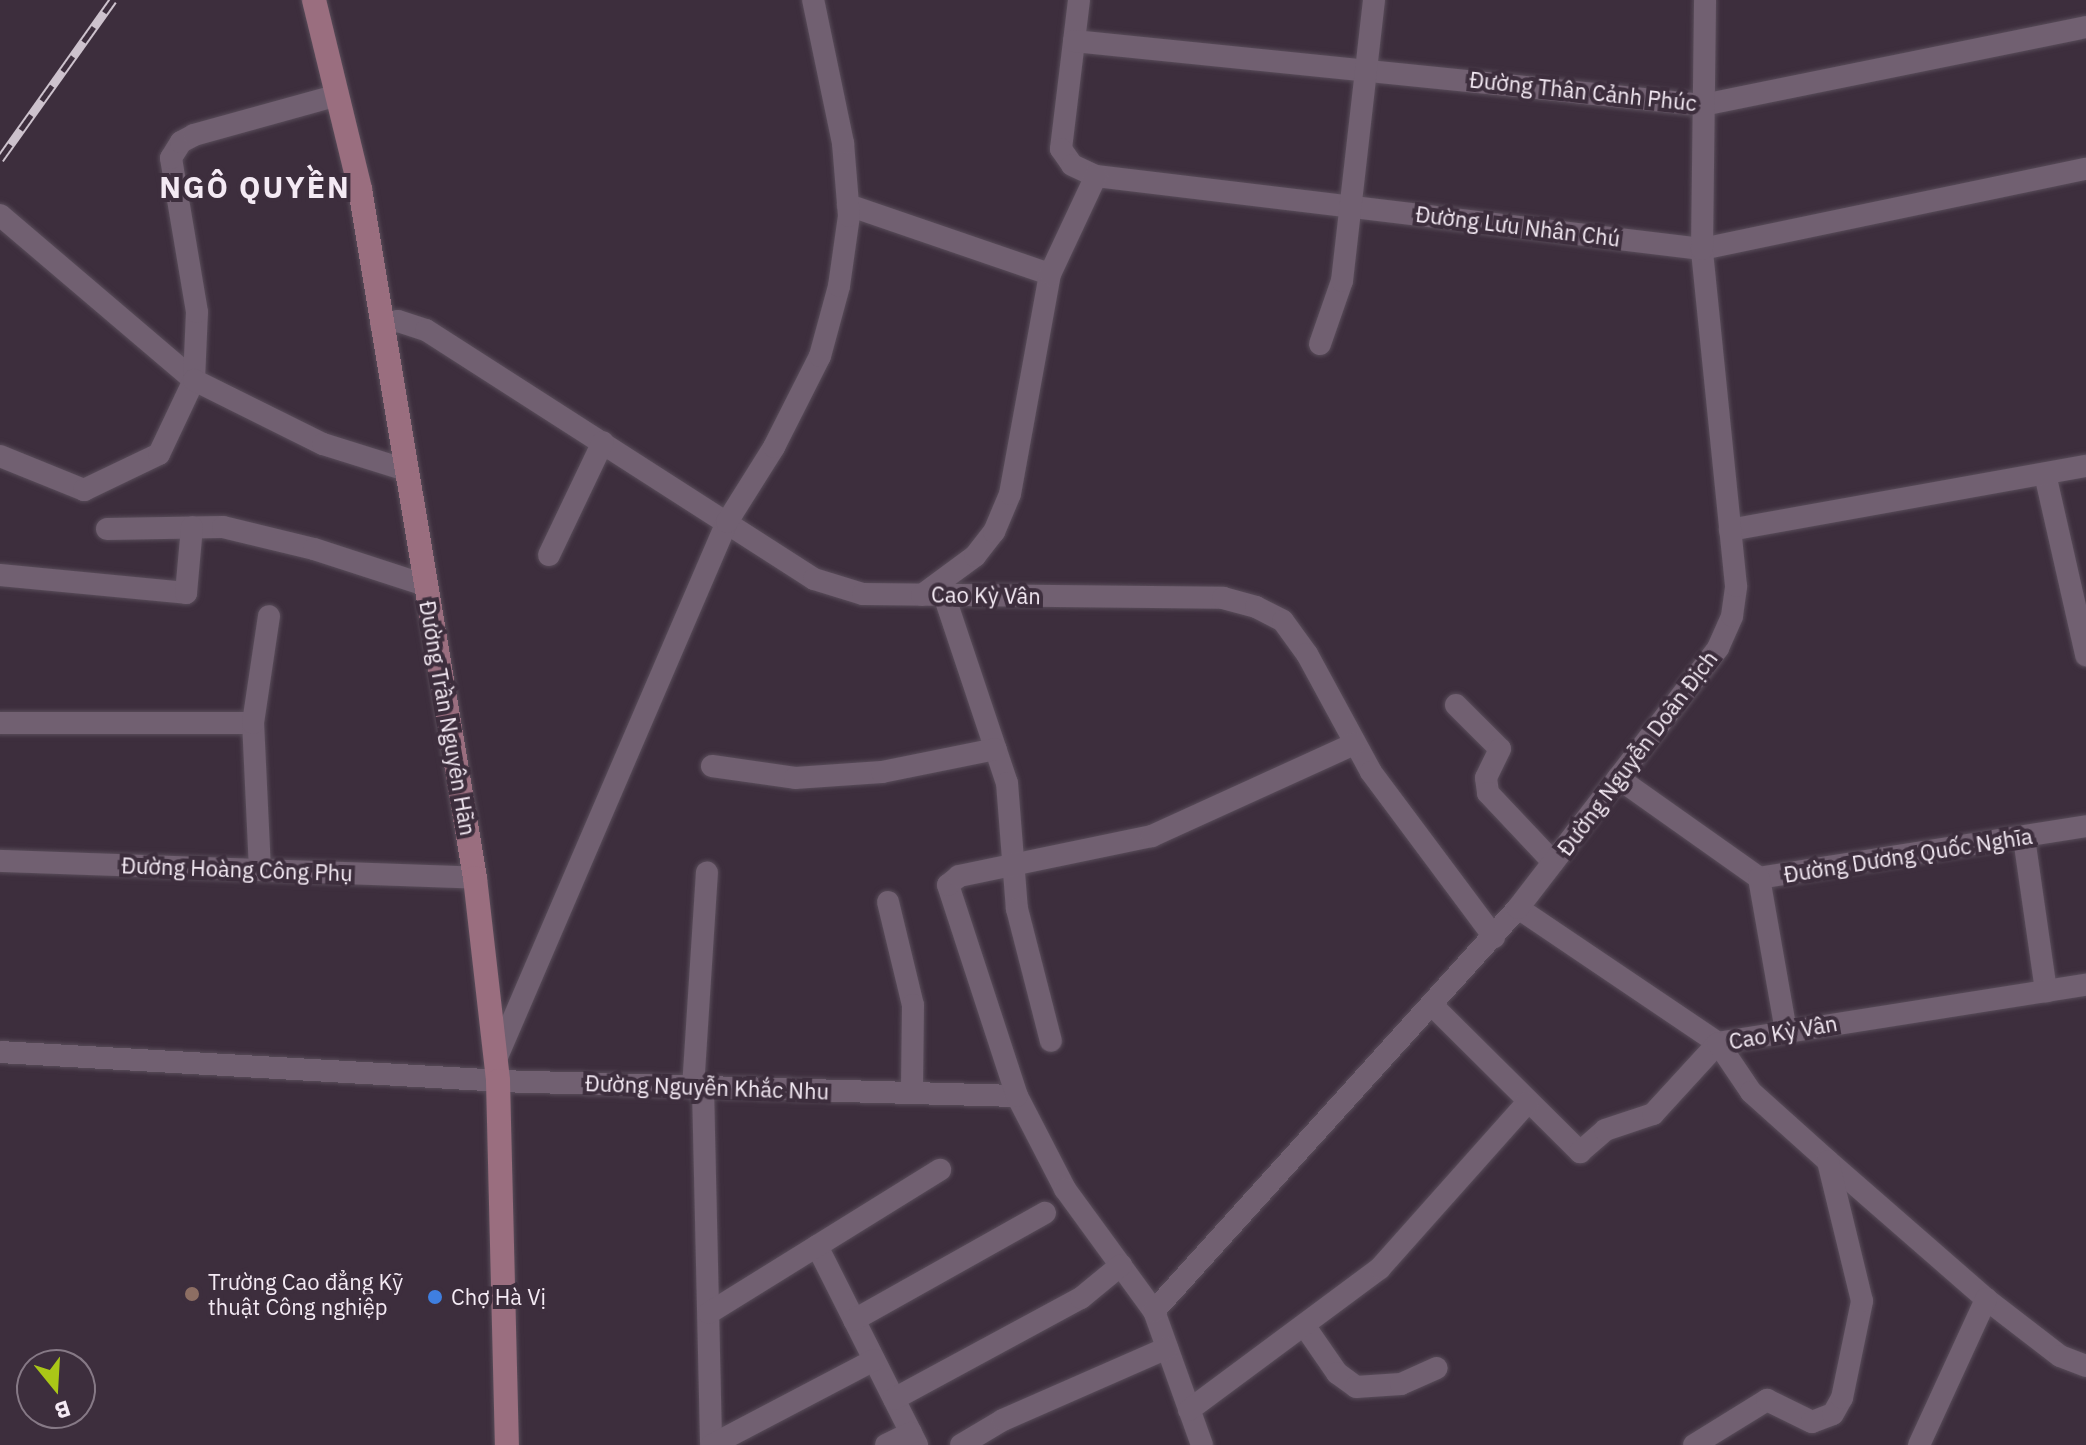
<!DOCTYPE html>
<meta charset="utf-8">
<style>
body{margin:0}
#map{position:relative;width:2086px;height:1445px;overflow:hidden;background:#3d2e3d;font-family:"IBM Plex Sans",sans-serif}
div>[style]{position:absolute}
.roads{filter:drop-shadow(0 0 2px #594d5a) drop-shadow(0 0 2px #594d5a)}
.street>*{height:22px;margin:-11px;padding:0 11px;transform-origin:11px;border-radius:11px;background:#716071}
.secondary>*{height:24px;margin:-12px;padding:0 12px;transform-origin:12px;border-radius:12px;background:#9a6e7f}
.rail>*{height:9px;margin-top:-4.5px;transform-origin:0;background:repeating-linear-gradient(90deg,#3d2e3d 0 18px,#cdc2cd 0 36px);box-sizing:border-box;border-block:2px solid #cdc2cd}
.dots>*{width:22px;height:22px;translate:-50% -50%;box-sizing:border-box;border:4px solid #3d2e3d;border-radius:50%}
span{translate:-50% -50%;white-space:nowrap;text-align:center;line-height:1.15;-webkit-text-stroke:8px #3d2e3d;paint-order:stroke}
.street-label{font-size:22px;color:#f4eaf4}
.poi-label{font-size:22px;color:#f4eaf4}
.left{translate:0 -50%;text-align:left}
.district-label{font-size:30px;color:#f4eaf4;font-weight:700;letter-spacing:2px}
.north{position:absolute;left:16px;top:1349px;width:80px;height:80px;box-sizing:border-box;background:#3d2e3d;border:2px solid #867986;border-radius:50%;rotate:162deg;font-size:22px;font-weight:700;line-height:32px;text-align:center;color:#f4eaf4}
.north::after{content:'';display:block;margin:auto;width:28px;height:36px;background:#aac717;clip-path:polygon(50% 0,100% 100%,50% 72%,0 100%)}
</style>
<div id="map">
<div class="roads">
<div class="street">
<i style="left:1079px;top:0;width:150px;rotate:96.9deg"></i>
<i style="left:1061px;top:149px;width:19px;rotate:55deg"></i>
<i style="left:1072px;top:165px;width:26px;rotate:25deg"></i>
<i style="left:1096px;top:176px;width:610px;rotate:6.87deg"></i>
<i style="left:1702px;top:249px;width:392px;rotate:-11.8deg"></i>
<i style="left:1074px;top:41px;width:632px;rotate:5.81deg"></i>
<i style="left:1703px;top:105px;width:391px;rotate:-11.5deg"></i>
<i style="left:848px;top:205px;width:213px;rotate:18.9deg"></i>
<i style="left:0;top:215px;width:255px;rotate:40.4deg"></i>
<i style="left:194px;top:380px;width:68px;rotate:-87.5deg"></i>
<i style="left:197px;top:312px;width:156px;rotate:-99.6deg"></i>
<i style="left:171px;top:158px;width:19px;rotate:-58deg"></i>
<i style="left:181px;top:142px;width:15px;rotate:-28deg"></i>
<i style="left:194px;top:135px;width:149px;rotate:-15.5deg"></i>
<i style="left:381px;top:324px;width:17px;rotate:-10deg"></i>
<i style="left:398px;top:321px;width:29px;rotate:18deg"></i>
<i style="left:426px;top:330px;width:461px;rotate:32.7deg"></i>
<i style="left:814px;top:579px;width:51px;rotate:17deg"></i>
<i style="left:863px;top:594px;width:360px;rotate:0.6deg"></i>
<i style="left:1223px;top:598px;width:34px;rotate:15deg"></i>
<i style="left:1256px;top:607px;width:30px;rotate:27deg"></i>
<i style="left:1283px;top:621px;width:41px;rotate:54deg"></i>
<i style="left:1307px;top:654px;width:134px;rotate:61.5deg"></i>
<i style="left:1371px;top:772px;width:206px;rotate:53.3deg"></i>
<i style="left:1320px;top:344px;width:67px;rotate:-70.8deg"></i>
<i style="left:1342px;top:281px;width:283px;rotate:-83.5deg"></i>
<i style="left:0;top:456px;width:91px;rotate:22deg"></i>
<i style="left:84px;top:490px;width:83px;rotate:-25.6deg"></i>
<i style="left:159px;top:454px;width:82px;rotate:-64.7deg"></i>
<i style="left:194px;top:380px;width:144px;rotate:26.4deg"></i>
<i style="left:323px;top:444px;width:87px;rotate:17.4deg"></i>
<i style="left:2045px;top:474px;width:186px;rotate:77.2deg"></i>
<i style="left:107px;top:529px;width:116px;rotate:-1deg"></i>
<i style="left:223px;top:527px;width:94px;rotate:13.6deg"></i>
<i style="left:314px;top:549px;width:117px;rotate:18deg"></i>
<i style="left:1730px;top:530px;width:362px;rotate:-10.2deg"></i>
<i style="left:549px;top:555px;width:125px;rotate:-64.5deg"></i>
<i style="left:0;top:575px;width:187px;rotate:5.5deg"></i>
<i style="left:186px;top:593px;width:66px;rotate:-84.8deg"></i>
<i style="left:922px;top:595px;width:66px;rotate:-36.3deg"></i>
<i style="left:975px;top:556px;width:31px;rotate:-52deg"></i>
<i style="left:994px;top:532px;width:41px;rotate:-67.2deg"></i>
<i style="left:1010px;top:494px;width:224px;rotate:-79.7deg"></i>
<i style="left:1050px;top:274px;width:108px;rotate:-64.9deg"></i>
<i style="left:944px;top:595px;width:198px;rotate:71.5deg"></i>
<i style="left:1007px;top:783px;width:126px;rotate:85.5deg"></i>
<i style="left:1017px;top:909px;width:136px;rotate:75.6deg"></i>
<i style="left:1456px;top:705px;width:62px;rotate:45deg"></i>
<i style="left:1500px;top:749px;width:32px;rotate:116deg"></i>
<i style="left:1486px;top:778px;width:15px;rotate:82deg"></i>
<i style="left:1488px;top:793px;width:95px;rotate:46.7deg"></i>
<i style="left:0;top:723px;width:253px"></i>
<i style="left:712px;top:766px;width:84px;rotate:8.2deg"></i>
<i style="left:795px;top:778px;width:87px;rotate:-3.9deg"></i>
<i style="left:882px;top:772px;width:116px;rotate:-11.4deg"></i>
<i style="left:1618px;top:778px;width:173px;rotate:35.3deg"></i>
<i style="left:1759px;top:878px;width:331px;rotate:-9deg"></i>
<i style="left:2024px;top:838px;width:155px;rotate:81.8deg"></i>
<i style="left:0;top:861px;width:475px;rotate:2deg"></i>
<i style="left:260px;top:870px;width:147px;rotate:-92.7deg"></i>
<i style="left:253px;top:723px;width:108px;rotate:-81.5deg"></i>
<i style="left:1759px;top:878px;width:155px;rotate:80deg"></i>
<i style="left:888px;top:902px;width:106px;rotate:76.4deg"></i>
<i style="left:913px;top:1005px;width:88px;rotate:90.7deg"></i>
<i style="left:1518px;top:908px;width:241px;rotate:34deg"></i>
<i style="left:1718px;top:1043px;width:373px;rotate:-9deg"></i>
<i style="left:1432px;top:1005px;width:209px;rotate:44.8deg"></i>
<i style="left:1580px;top:1152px;width:33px;rotate:-41deg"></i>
<i style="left:1605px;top:1130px;width:51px;rotate:-18.4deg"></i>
<i style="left:1653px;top:1114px;width:96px;rotate:-47.5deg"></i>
<i style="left:1718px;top:1043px;width:59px;rotate:56deg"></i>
<i style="left:1751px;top:1092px;width:103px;rotate:41.9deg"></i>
<i style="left:1828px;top:1161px;width:210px;rotate:41.1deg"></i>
<i style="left:1986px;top:1299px;width:93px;rotate:37.6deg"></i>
<i style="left:2060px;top:1356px;width:28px;rotate:21deg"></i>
<i style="left:0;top:1052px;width:499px;rotate:3.3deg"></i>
<i style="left:498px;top:1081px;width:519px;rotate:1.66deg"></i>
<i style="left:1017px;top:1096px;width:105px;rotate:62.7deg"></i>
<i style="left:1065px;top:1189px;width:151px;rotate:53.9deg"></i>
<i style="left:1154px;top:1311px;width:142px;rotate:70.3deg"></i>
<i style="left:497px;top:1057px;width:582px;rotate:-66.74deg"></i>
<i style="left:727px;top:522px;width:89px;rotate:-57.9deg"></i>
<i style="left:774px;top:447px;width:102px;rotate:-63.2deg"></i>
<i style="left:820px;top:356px;width:73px;rotate:-74.8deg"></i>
<i style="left:839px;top:286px;width:71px;rotate:-81.9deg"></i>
<i style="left:849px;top:216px;width:73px;rotate:-94.7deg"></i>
<i style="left:843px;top:143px;width:146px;rotate:-101.8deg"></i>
<i style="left:693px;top:1088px;width:216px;rotate:-86.3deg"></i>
<i style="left:703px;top:1088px;width:357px;rotate:88.7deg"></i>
<i style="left:1017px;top:1096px;width:222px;rotate:-108.1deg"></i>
<i style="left:948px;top:885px;width:14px;rotate:-39deg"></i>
<i style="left:959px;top:876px;width:197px;rotate:-11.7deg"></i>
<i style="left:1152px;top:836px;width:222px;rotate:-24.5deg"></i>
<i style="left:817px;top:1246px;width:223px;rotate:63.3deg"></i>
<i style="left:1154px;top:1311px;width:543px;rotate:-47.91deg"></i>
<i style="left:1518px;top:908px;width:328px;rotate:-52.4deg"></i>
<i style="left:1718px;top:648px;width:35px;rotate:-66deg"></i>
<i style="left:1732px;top:616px;width:30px;rotate:-82deg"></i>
<i style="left:1736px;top:586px;width:339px;rotate:-95.8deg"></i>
<i style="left:1702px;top:249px;width:249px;rotate:-89.3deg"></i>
<i style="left:709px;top:1313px;width:272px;rotate:-31.8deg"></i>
<i style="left:854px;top:1320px;width:219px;rotate:-29.3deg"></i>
<i style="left:1306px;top:1328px;width:55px;rotate:55.4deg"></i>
<i style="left:1337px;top:1373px;width:24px;rotate:36deg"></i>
<i style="left:1356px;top:1387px;width:45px;rotate:-3.8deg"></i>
<i style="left:1401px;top:1384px;width:39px;rotate:-24deg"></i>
<i style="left:894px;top:1399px;width:213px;rotate:-28.4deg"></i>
<i style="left:1081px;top:1298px;width:52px;rotate:-39.5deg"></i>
<i style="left:1189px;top:1410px;width:238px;rotate:-36.6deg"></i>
<i style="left:1380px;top:1268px;width:221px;rotate:-48.3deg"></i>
<i style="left:712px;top:1445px;width:183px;rotate:-27.7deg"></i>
<i style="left:886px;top:1445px;width:28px;rotate:-26deg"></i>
<i style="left:961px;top:1445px;width:49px;rotate:-30.8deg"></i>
<i style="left:1003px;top:1420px;width:179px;rotate:-23.7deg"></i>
<i style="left:1694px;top:1445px;width:86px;rotate:-31.7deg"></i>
<i style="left:1767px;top:1400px;width:50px;rotate:26.1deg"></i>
<i style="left:1812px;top:1422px;width:22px;rotate:-21deg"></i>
<i style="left:1833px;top:1414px;width:18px;rotate:-61deg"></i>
<i style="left:1842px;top:1398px;width:99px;rotate:-78.3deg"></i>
<i style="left:1862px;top:1301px;width:144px;rotate:-103.7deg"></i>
<i style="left:1919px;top:1445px;width:161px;rotate:-65.3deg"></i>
</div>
<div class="secondary">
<i style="left:314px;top:0;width:195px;rotate:76.3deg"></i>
<i style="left:360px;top:189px;width:699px;rotate:80.52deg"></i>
<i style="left:475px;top:878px;width:204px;rotate:83.5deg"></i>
<i style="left:498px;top:1081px;width:364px;rotate:88.6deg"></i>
</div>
</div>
<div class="rail">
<i style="left:0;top:159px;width:195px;rotate:-54.6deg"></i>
</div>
<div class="dots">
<i style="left:192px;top:1294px;background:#8d6e63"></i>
<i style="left:435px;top:1297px;background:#3f7fe0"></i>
</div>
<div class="street-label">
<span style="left:1583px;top:91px;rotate:6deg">Đường Thân Cảnh Phúc</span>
<span style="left:1518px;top:226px;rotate:7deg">Đường Lưu Nhân Chú</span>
<span style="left:986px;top:595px;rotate:1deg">Cao Kỳ Vân</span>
<span style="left:448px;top:718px;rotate:80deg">Đường Trần Nguyên Hãn</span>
<span style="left:1637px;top:753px;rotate:-53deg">Đường Nguyễn Doãn Địch</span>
<span style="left:1908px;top:855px;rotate:-9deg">Đường Dương Quốc Nghĩa</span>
<span style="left:237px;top:869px;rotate:2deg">Đường Hoàng Công Phụ</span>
<span style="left:1783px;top:1032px;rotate:-10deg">Cao Kỳ Vân</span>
<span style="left:707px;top:1087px;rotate:2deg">Đường Nguyễn Khắc Nhu</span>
</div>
<div class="poi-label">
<span class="left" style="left:208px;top:1294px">Trường Cao đẳng Kỹ<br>thuật Công nghiệp</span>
<span class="left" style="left:451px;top:1297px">Chợ Hà Vị</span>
</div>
<div class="district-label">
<span style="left:255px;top:187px">NGÔ QUYỀN</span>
</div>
<div class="north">B</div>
</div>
